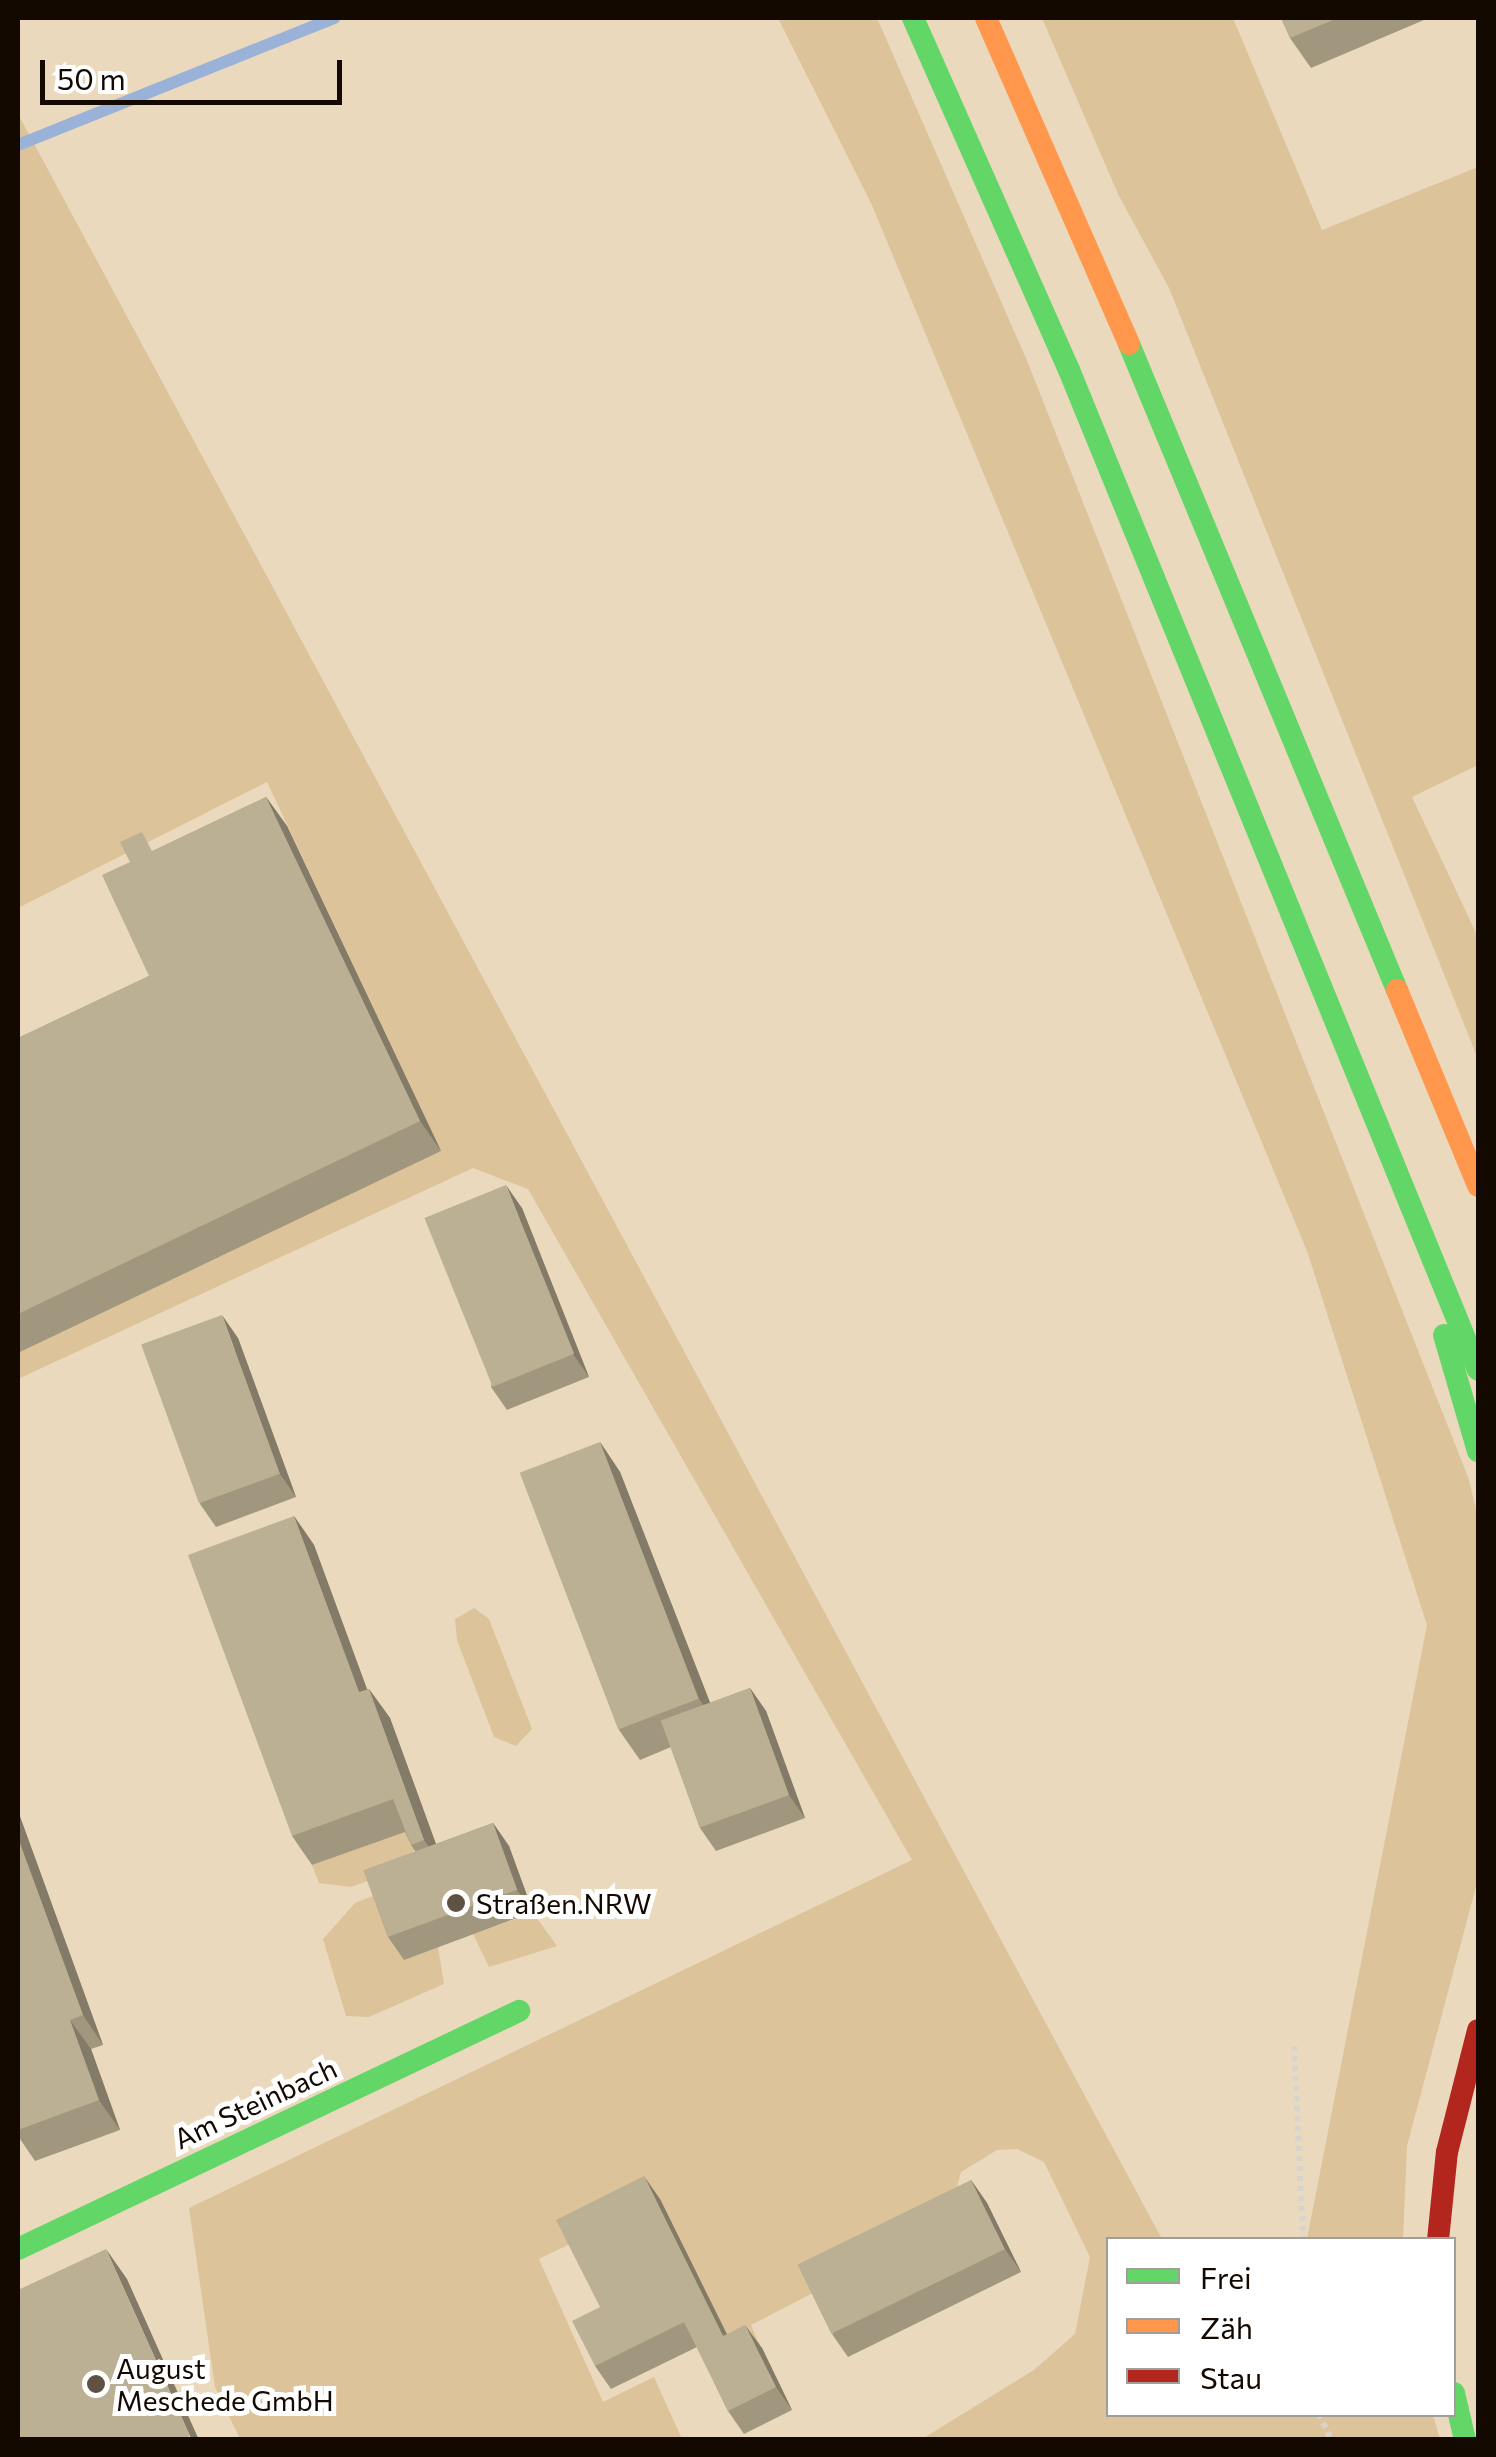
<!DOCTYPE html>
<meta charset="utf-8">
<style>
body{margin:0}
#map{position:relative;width:1496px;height:2457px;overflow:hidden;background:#ebd9bd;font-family:Commissioner,sans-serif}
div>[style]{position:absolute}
.green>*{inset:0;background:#dcc39a}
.stream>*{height:12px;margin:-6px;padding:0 6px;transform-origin:6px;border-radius:6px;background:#9ab2d8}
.path>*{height:6px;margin-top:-3px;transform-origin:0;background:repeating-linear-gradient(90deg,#d9d4cb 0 5px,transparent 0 10px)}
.fast>*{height:22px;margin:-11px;padding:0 11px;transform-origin:11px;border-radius:11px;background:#63d668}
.slow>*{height:22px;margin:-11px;padding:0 11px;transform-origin:11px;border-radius:11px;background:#ff974d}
.jam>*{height:22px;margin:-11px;padding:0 11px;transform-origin:11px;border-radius:11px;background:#b3261e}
.wall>*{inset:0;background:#a1977e}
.shaded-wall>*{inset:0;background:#837b67}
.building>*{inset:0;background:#bbb093;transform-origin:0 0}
.dots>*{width:28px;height:28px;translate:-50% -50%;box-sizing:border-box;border:5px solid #fff;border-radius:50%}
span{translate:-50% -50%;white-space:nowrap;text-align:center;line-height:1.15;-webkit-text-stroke:10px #fff;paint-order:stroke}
.poi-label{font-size:28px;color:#140900}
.left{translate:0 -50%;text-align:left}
.street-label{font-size:28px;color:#140900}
.frame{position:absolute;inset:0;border:20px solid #140900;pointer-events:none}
.legend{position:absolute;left:1106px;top:2237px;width:350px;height:180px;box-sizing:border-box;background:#fff;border:2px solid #a19d99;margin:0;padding:12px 18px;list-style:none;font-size:30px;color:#140900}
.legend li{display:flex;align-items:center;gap:20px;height:50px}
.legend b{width:50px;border:2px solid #a19d99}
.scale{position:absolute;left:40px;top:60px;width:302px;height:45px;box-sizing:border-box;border:5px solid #140900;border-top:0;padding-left:12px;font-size:30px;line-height:35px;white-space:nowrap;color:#140900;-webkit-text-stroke:8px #fff;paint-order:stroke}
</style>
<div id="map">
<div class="green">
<i style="clip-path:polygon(778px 18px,877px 18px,1028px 363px,1468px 1477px,1478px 1517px,1478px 1879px,1407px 2146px,1403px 2239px,1307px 2239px,1427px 1625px,1307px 1251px,871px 203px)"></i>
<i style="clip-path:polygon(1042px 18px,1233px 18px,1322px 230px,1478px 167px,1478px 765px,1412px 797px,1478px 937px,1478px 1059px,1169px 288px,1118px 194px)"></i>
<i style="clip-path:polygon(18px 114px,1162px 2239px,1108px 2240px,1108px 2414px,1433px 2415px,1440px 2439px,922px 2439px,1034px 2370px,1075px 2334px,1090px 2257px,1044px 2162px,1017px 2149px,997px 2150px,961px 2172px,957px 2187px,966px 2214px,751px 2325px,761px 2348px,739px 2359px,660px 2200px,539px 2259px,603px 2402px,654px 2377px,682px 2439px,240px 2439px,215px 2387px,189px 2208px,912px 1860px,528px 1189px,473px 1168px,18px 1379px,18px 1353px,440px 1150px,267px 782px,18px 908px)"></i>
<i style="clip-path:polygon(474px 1608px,489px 1619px,532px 1729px,516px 1746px,494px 1737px,457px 1640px,455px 1619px)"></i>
<i style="clip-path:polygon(414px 1828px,418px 1843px,404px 1868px,351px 1887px,319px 1883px,312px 1865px)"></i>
<i style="clip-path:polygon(380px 1893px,404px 1959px,438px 1947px,444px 1984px,369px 2017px,346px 2016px,323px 1939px,355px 1903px)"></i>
<i style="clip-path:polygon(533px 1913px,557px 1946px,489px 1967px,473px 1934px)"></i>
</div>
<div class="stream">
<i style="left:18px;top:145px;width:341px;rotate:-21.9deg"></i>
</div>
<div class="path">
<i style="left:1294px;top:2046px;width:194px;rotate:87.3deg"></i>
<i style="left:1319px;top:2414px;width:29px;rotate:65deg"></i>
</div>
<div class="fast">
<i style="left:913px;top:18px;width:385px;rotate:66.1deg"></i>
<i style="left:1069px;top:370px;width:1080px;rotate:67.76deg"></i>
<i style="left:1129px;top:344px;width:699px;rotate:67.47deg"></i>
<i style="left:1444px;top:1335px;width:121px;rotate:73.7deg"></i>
<i style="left:18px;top:2249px;width:555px;rotate:-25.41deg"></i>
<i style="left:1454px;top:2393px;width:48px;rotate:76.8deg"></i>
</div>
<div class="slow">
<i style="left:986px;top:18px;width:356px;rotate:66.3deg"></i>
<i style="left:1397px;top:990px;width:212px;rotate:67.5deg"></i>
</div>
<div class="jam">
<i style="left:1438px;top:2240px;width:88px;rotate:-84.2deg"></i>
<i style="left:1447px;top:2152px;width:126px;rotate:-75.7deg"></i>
</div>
<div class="wall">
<i style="clip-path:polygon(1281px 18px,1423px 18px,1424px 20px,1311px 68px,1290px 38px)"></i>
<i style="clip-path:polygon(266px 797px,287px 826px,441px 1151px,18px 1353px,18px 1038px,149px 976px,155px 850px)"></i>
<i style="clip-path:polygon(522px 1208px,589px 1377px,507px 1410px,491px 1387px)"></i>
<i style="clip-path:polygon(238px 1338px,296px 1497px,216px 1527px,200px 1504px)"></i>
<i style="clip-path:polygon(600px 1442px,620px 1472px,710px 1703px,750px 1688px,766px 1711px,805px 1818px,716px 1851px,700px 1828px,671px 1747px,640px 1760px,619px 1730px)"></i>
<i style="clip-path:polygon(294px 1516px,314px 1545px,367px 1689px,369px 1689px,390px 1718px,436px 1844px,493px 1823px,509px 1846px,533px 1912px,404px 1960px,388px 1937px,415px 1851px,411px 1845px,405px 1832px,312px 1865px,292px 1836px)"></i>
<i style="clip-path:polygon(18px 1811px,103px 2045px,91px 2049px,120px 2130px,35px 2161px,18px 2136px)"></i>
<i style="clip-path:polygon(971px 2180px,987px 2203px,1021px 2272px,848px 2357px,832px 2334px)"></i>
<i style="clip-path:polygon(660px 2199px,727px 2334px,762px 2348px,792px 2410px,744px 2434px,728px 2411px,697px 2347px,611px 2389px,595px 2366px,600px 2307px)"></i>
</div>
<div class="shaded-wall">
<i style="clip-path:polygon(266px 797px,287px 826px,441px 1151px,420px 1121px)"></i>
<i style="clip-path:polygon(506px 1185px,522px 1208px,589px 1377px,573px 1354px)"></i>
<i style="clip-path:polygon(222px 1315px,238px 1338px,296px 1497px,280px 1474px)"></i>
<i style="clip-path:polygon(600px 1442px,620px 1472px,720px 1728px,699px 1699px)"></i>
<i style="clip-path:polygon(294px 1516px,314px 1545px,379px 1722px,359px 1692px)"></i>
<i style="clip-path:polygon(750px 1688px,766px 1711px,805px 1818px,789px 1795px)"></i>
<i style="clip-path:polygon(369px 1689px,390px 1718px,445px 1869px,424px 1840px)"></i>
<i style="clip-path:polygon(18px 1811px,103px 2045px,83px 2015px,18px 1838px)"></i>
<i style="clip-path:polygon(493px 1823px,509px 1846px,533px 1912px,517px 1890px)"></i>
<i style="clip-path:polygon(70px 2020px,91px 2049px,120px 2130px,99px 2100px)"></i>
<i style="clip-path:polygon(644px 2176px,660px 2199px,739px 2359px,723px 2336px)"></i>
<i style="clip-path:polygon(971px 2180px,987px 2203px,1021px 2272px,1005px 2249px)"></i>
<i style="clip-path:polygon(106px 2249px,127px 2279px,199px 2440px,193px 2440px,190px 2436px)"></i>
<i style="clip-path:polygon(745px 2325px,762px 2348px,792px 2410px,776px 2387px)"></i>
</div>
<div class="building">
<i style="clip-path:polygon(1281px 18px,1338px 18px,1290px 38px)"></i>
<i style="clip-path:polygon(266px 797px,420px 1121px,18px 1314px,18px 1038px,149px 976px,102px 875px,130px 862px,120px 842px,142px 832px,152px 851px)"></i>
<i style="left:506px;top:1185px;width:182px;height:88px;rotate:68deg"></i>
<i style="left:222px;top:1315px;width:169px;height:86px;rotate:70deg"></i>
<i style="left:600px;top:1442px;width:275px;height:86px;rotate:69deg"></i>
<i style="clip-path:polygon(294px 1516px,359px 1692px,369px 1689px,424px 1840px,411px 1845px,393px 1799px,292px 1836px,188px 1555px)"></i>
<i style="left:750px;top:1688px;width:114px;height:95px;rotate:70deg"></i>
<i style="left:493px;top:1823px;width:71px;height:138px;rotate:70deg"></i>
<i style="clip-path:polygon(18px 1838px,83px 2015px,70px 2020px,99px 2100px,18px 2130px)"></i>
<i style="clip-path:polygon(644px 2176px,723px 2336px,745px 2325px,776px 2387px,728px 2411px,684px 2322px,595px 2366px,572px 2321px,600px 2307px,556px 2220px)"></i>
<i style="left:971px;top:2180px;width:77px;height:193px;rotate:64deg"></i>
<i style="clip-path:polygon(106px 2249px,190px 2436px,181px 2440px,18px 2440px,18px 2290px)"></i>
</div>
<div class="dots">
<i style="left:456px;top:1903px;background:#5f5242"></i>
<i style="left:96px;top:2384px;background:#5f5242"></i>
</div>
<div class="poi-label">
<span class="left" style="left:476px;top:1903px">Straßen.NRW</span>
<span class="left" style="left:116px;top:2384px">August<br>Meschede GmbH</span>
</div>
<div class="street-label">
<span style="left:255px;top:2103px;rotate:-25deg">Am Steinbach</span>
</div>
<div class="frame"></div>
<ul class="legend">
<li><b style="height:12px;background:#63d668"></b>Frei</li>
<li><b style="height:12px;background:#ff974d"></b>Zäh</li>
<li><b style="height:12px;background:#b3261e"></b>Stau</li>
</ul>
<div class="scale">50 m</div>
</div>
